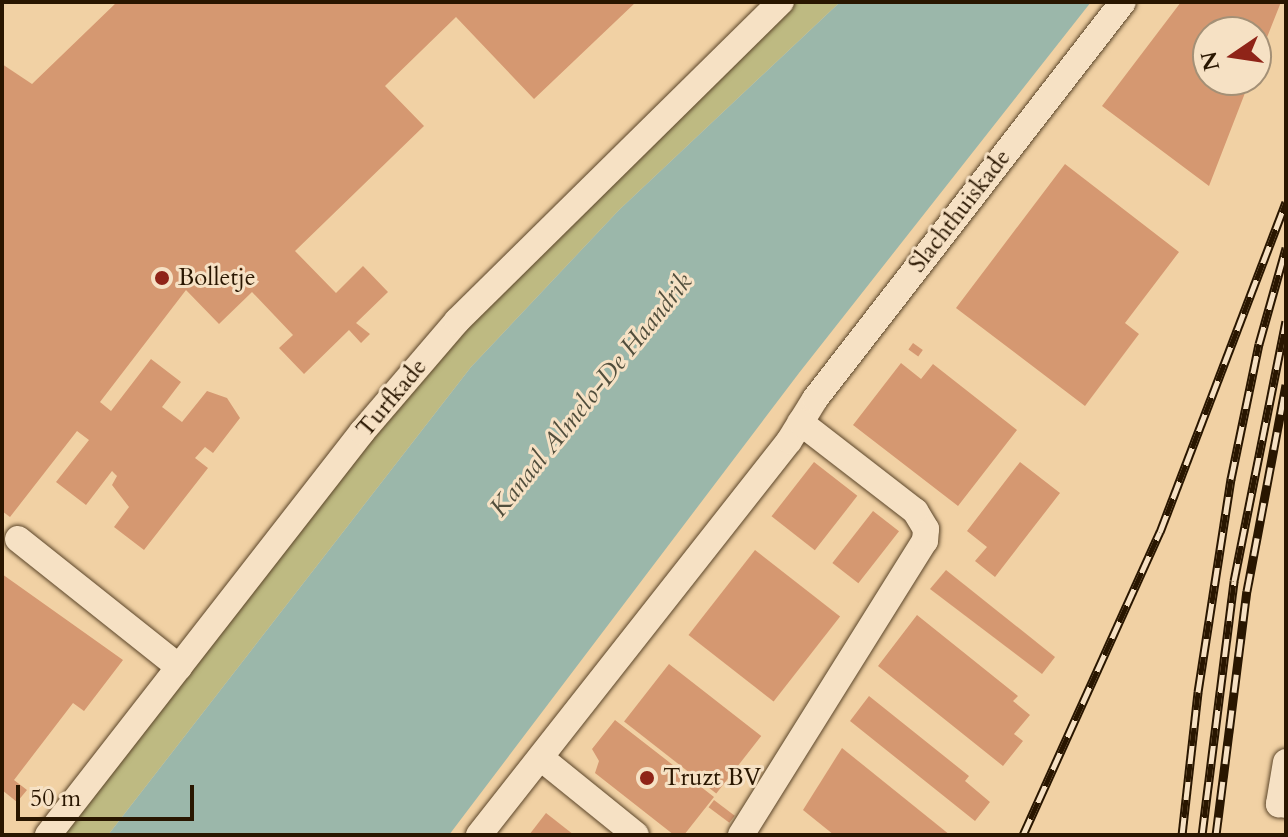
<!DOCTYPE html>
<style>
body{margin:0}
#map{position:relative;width:1288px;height:837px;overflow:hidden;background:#f1d1a4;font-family:Cardo,serif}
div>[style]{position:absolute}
.green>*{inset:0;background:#beba82}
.water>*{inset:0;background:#9bb7aa}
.building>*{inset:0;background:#d59871;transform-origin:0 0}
.roads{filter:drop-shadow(0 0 2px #5b4529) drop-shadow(0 0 2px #5b4529)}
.minor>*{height:26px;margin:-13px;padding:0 13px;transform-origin:13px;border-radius:13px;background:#f6e1c4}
.rail>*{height:9px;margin-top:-4.5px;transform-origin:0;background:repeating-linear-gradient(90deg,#f6e1c4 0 18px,#291600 0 36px);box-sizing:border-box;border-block:2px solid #291600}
.dots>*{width:22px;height:22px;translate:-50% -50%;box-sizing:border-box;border:4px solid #f6e1c4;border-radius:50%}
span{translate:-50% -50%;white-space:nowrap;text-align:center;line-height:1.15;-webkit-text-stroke:6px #f6e1c4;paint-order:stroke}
.street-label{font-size:24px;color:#291600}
.poi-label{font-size:24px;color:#291600}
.left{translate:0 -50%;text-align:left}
.water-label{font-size:26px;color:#514e3c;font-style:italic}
.frame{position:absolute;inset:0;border:4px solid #291600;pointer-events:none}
.north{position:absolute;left:1192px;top:16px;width:80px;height:80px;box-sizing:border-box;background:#f6e1c4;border:2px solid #a49076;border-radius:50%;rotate:257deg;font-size:22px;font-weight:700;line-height:32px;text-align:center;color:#291600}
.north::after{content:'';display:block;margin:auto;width:28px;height:36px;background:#8f2418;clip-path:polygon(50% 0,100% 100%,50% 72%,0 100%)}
.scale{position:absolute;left:16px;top:785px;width:178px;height:36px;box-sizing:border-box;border:4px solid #291600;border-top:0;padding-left:10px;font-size:24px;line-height:28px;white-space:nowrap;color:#291600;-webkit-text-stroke:6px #f6e1c4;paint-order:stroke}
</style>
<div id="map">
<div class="green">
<i style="clip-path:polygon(796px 2px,840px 2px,619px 210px,471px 367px,108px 835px,64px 835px,367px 444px,489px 303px)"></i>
</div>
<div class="water">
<i style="clip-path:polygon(840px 2px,1091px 2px,799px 373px,449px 835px,108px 835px,471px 367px,619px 210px)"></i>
</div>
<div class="building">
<i style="clip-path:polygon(117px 2px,636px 2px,534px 99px,456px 17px,385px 86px,424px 126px,295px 251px,336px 293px,363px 266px,388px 292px,356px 323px,370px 334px,361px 343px,349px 330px,304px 374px,279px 348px,293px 335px,252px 292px,219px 324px,186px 290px,100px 402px,111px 411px,151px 359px,181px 382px,162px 407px,182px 422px,207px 391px,227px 398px,240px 418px,213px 453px,205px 447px,195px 458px,208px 468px,144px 550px,114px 527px,129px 507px,112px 485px,117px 476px,112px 471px,86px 505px,56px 482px,89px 440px,77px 431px,10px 517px,2px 511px,2px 64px,32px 84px)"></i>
<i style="clip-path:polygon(1181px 2px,1281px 2px,1256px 65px,1256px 32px,1208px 32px,1208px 80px,1250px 80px,1209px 186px,1102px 106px)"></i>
<i style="clip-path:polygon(1065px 164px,1179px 252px,1125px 323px,1139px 334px,1085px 406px,956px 308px)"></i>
<i style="left:913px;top:343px;width:12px;height:8px;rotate:35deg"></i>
<i style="clip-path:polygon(901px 363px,921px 379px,933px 364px,1017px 430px,958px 506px,853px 425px)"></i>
<i style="left:814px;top:462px;width:55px;height:69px;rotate:38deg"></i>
<i style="clip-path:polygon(1020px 462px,1060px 493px,995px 577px,975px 561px,987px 547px,967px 531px)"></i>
<i style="left:873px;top:511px;width:33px;height:66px;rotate:38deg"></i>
<i style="left:755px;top:550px;width:108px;height:108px;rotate:38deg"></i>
<i style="clip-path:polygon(946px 570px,1055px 657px,1042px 674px,930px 589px)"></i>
<i style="clip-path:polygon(2px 574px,123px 660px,84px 711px,73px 703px,14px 780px,27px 790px,17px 802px,2px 790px)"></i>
<i style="clip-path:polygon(917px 615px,1018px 696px,1013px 701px,1030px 715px,1014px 734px,1023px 741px,1003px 766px,878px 666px)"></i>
<i style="left:669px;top:664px;width:117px;height:73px;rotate:38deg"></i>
<i style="clip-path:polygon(869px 696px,969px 776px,965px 781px,990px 802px,975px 821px,850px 721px)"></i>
<i style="clip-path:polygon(615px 720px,714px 797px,684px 835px,674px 835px,595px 773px,599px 761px,592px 749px)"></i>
<i style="clip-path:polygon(842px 748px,950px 835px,834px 835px,803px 810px)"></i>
<i style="left:714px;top:800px;width:26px;height:9px;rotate:37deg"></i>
<i style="clip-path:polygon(546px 813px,574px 835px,529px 835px)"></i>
</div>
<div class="roads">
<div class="minor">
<i style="left:18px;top:539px;width:206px;rotate:38.5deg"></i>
<i style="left:541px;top:758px;width:122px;rotate:39deg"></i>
<i style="left:1286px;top:762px;width:43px;rotate:99.5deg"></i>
<i style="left:1279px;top:804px;width:7px;rotate:8deg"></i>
<i style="left:48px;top:835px;width:511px;rotate:-52.08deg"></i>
<i style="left:362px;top:432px;width:146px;rotate:-49.4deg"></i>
<i style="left:457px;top:321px;width:455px;rotate:-44.6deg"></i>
<i style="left:479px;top:835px;width:501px;rotate:-51.8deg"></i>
<i style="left:789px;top:441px;width:49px;rotate:-58.2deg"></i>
<i style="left:815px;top:399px;width:502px;rotate:-52.2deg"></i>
<i style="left:741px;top:835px;width:347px;rotate:-58deg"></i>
<i style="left:925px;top:541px;width:12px;rotate:-85deg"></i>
<i style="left:926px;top:529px;width:21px;rotate:-121deg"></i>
<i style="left:915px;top:511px;width:145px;rotate:-142.3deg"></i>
</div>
</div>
<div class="rail">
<i style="left:1023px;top:835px;width:333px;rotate:-65.7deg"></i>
<i style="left:1160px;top:532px;width:353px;rotate:-69.1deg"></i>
<i style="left:1182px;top:835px;width:144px;rotate:-83.6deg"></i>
<i style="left:1198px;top:692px;width:216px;rotate:-81.2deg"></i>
<i style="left:1231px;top:479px;width:138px;rotate:-78.3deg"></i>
<i style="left:1259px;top:344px;width:100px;rotate:-74.3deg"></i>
<i style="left:1202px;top:835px;width:256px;rotate:-82.8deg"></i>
<i style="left:1234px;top:581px;width:265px;rotate:-78.7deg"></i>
<i style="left:1216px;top:835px;width:246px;rotate:-82.8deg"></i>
<i style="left:1247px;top:591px;width:210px;rotate:-79.3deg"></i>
</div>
<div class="dots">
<i style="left:162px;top:278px;background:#8f2418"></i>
<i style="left:647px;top:778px;background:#8f2418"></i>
</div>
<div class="street-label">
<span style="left:960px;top:211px;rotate:-52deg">Slachthuiskade</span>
<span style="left:392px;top:398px;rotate:-50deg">Turfkade</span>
</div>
<div class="poi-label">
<span class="left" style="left:178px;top:278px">Bolletje</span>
<span class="left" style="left:663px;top:778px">Truzt BV</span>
</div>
<div class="water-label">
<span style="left:591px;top:395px;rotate:-51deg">Kanaal Almelo-De Haandrik</span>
</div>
<div class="frame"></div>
<div class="north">N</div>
<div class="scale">50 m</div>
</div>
